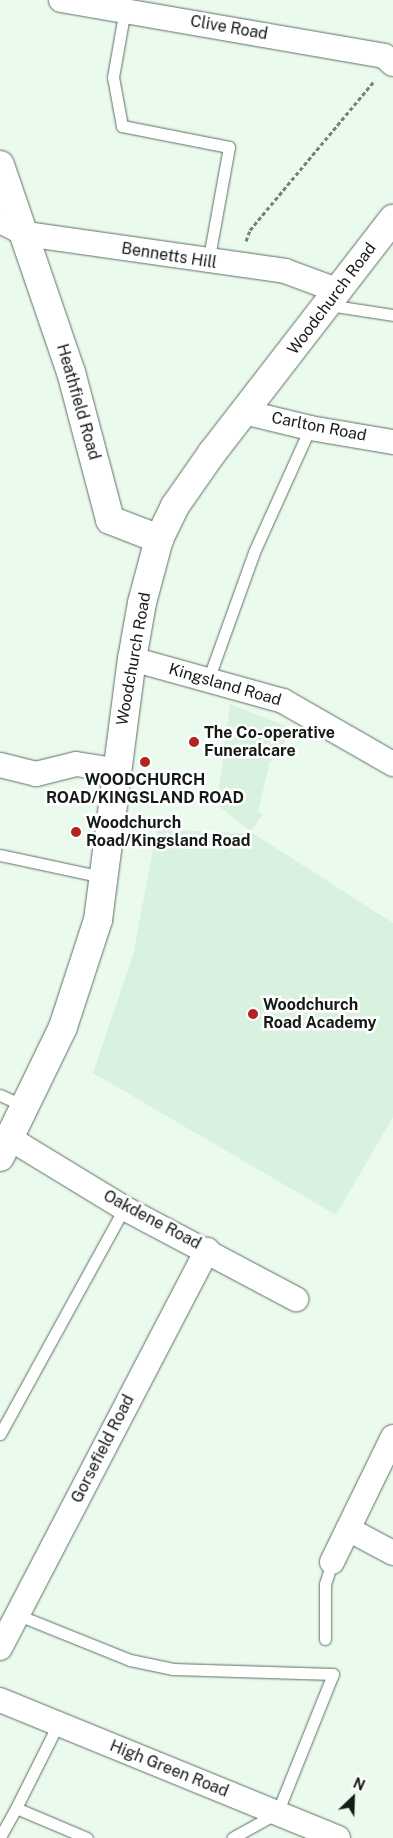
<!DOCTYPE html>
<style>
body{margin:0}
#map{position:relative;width:393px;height:1838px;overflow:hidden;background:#eafbee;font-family:"Public Sans",sans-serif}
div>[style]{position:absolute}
.built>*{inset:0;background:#d9f1df}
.path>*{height:3px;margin-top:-1.5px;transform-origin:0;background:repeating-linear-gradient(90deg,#768179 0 4px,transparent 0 6.5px)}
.roads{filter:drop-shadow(0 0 1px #5f6e63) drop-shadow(0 0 1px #5f6e63)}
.service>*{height:11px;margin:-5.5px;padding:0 5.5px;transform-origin:5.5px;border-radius:5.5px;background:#fff}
.minor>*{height:24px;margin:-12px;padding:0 12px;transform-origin:12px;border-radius:12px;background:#fff}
.tertiary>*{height:28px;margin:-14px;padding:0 14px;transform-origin:14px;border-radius:14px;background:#fff}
.dots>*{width:14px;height:14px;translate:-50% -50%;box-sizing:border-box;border:2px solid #fff;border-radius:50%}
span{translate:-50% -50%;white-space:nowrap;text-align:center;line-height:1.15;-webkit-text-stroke:5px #fff;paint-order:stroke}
.street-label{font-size:16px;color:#151b17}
.poi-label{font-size:16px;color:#151b17;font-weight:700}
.left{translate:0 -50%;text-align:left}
.north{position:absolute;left:328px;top:1773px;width:50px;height:50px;-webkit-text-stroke:4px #fff;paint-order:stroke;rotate:24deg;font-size:14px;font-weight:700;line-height:20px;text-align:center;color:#151b17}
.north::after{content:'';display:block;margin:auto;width:18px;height:22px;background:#151b17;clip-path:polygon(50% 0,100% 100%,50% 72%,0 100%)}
</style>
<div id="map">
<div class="built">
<i style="clip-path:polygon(230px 704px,293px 729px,272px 762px,270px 761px,258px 812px,263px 814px,251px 831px,217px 805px)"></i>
<i style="clip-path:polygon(157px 829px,254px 834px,393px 923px,393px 1117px,336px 1215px,93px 1073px,133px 955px)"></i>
</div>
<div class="path">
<i style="left:246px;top:241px;width:12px;rotate:-70deg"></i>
<i style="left:250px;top:230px;width:194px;rotate:-50.2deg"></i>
</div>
<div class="roads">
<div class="service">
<i style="left:125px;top:9px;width:69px;rotate:100deg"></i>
<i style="left:113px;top:77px;width:50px;rotate:79.6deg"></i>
<i style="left:122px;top:126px;width:109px;rotate:11.1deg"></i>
<i style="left:229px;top:147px;width:117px;rotate:100.3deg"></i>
<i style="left:328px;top:305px;width:66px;rotate:8.7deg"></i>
<i style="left:208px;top:680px;width:136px;rotate:-70.2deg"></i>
<i style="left:254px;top:552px;width:136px;rotate:-65.7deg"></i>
<i style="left:0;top:855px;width:105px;rotate:12.1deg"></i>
<i style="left:0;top:1095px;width:27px;rotate:24deg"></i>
<i style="left:0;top:1434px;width:258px;rotate:-61.2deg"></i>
<i style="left:18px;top:1615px;width:121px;rotate:21.9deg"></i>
<i style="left:130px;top:1660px;width:44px;rotate:11.8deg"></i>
<i style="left:173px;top:1669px;width:160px;rotate:1.8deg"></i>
<i style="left:333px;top:1674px;width:150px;rotate:111.9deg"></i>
<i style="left:277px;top:1813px;width:51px;rotate:150.9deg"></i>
<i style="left:325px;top:1639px;width:55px;rotate:-90deg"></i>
<i style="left:325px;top:1584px;width:23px;rotate:-72deg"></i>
<i style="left:16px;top:1808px;width:94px;rotate:-63.4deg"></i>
<i style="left:0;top:1837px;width:33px;rotate:-61deg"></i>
<i style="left:16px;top:1808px;width:77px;rotate:22.9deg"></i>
</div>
<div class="minor">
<i style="left:61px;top:0;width:328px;rotate:9.8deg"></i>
<i style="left:384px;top:56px;width:12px;rotate:42deg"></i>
<i style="left:0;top:221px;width:29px;rotate:27deg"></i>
<i style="left:26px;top:234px;width:262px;rotate:8.1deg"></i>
<i style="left:285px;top:271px;width:58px;rotate:20.3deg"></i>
<i style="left:244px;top:412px;width:68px;rotate:13.6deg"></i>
<i style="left:310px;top:428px;width:84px;rotate:9.6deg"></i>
<i style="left:132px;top:659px;width:157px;rotate:15.5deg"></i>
<i style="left:283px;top:701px;width:127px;rotate:29.8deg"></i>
<i style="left:0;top:765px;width:37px;rotate:14deg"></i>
<i style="left:36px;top:774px;width:41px;rotate:-14deg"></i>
<i style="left:76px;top:764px;width:39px;rotate:9deg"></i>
<i style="left:9px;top:1138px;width:135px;rotate:31.3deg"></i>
<i style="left:124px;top:1208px;width:195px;rotate:27.9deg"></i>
<i style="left:348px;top:1529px;width:51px;rotate:28.1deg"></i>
<i style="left:332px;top:1562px;width:139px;rotate:-64deg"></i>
<i style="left:0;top:1648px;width:449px;rotate:-62.5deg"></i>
<i style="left:0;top:1700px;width:365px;rotate:22.2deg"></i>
</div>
<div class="tertiary">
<i style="left:0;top:165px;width:219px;rotate:71.1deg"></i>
<i style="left:71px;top:372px;width:153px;rotate:75.2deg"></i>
<i style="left:110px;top:520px;width:53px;rotate:21.2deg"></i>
<i style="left:0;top:1157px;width:144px;rotate:-64.1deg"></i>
<i style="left:63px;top:1027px;width:113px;rotate:-71.9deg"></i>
<i style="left:98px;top:920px;width:263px;rotate:-82.6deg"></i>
<i style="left:132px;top:659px;width:57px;rotate:-79.9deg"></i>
<i style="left:142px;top:603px;width:66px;rotate:-75.1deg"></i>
<i style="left:159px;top:539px;width:37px;rotate:-64deg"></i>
<i style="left:175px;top:506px;width:65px;rotate:-55.1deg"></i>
<i style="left:212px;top:453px;width:296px;rotate:-52.3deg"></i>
</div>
</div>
<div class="dots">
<i style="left:194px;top:742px;background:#b32421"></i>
<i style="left:145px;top:762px;background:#b32421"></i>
<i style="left:76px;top:832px;background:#b32421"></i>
<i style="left:253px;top:1014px;background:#b32421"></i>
</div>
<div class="street-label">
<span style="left:229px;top:28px;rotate:10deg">Clive Road</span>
<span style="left:169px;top:256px;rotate:9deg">Bennetts Hill</span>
<span style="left:332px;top:299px;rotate:-53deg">Woodchurch Road</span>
<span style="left:78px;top:402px;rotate:74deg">Heathfield Road</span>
<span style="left:319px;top:427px;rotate:11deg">Carlton Road</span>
<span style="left:134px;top:659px;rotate:-80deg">Woodchurch Road</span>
<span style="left:225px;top:685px;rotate:16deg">Kingsland Road</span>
<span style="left:152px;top:1220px;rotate:28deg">Oakdene Road</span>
<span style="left:103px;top:1449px;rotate:-63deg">Gorsefield Road</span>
<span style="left:169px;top:1769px;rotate:22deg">High Green Road</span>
</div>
<div class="poi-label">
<span class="left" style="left:204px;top:742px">The Co-operative<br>Funeralcare</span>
<span style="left:145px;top:789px">WOODCHURCH<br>ROAD/KINGSLAND ROAD</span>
<span class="left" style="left:86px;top:832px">Woodchurch<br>Road/Kingsland Road</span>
<span class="left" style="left:263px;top:1014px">Woodchurch<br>Road Academy</span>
</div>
<div class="north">N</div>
</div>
